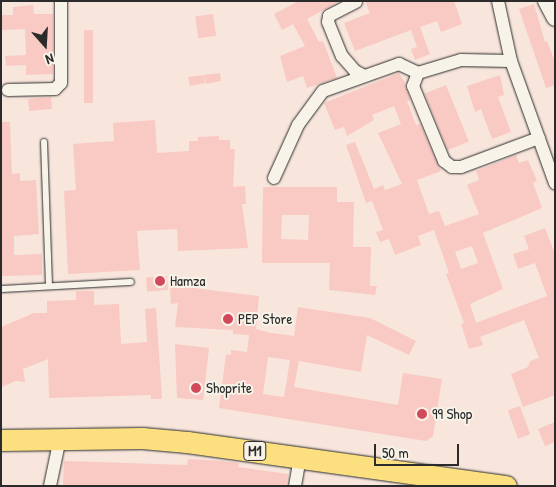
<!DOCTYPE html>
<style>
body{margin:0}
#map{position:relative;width:556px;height:487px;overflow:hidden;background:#f8e6dd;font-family:"Patrick Hand",sans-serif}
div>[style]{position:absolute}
.building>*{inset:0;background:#f9c9c3;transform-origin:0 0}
.roads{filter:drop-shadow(0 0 1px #2b2b2b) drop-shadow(0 0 1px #2b2b2b)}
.service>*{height:6px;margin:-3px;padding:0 3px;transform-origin:3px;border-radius:3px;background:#f7f3e8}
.minor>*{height:12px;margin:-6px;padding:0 6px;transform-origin:6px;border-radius:6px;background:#f7f3e8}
.tertiary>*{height:16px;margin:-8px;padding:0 8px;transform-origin:8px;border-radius:8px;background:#f7f3e8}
.trunk>*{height:21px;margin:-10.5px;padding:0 10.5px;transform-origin:10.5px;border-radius:10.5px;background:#fce080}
.dots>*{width:14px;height:14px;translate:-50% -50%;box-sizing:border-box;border:2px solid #f7f3e8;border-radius:50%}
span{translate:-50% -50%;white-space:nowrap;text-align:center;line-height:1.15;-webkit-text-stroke:4px #f7f3e8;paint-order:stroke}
.shield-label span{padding:1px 4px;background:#f7f3e8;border:1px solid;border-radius:4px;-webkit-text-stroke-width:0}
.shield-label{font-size:14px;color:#2b2b2b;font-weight:700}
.poi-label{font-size:15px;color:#2b2b2b}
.left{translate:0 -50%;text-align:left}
.frame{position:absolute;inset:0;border:2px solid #2b2b2b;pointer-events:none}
.north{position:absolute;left:20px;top:20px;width:50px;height:50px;-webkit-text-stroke:4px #f7f3e8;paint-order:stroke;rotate:161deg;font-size:14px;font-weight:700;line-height:20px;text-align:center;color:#2b2b2b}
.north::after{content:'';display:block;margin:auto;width:18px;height:22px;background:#2b2b2b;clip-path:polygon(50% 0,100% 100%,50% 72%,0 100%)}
.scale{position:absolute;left:374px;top:444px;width:85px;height:22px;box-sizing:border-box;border:2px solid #2b2b2b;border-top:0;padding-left:6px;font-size:15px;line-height:18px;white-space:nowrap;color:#2b2b2b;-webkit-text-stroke:4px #f7f3e8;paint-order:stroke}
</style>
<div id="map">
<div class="building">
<i style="clip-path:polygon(299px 1px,340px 1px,307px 19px,319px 42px,323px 41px,337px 78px,307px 88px,303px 76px,287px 82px,280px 56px,305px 46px,293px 24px,282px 30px,274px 14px)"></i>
<i style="clip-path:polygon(365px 1px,454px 1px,462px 24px,441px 32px,437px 21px,420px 27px,430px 54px,415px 60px,411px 49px,417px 47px,411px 30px,355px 51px,344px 23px,370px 13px)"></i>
<i style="clip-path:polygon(534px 4px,545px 42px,547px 41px,555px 62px,555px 85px,546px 88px,519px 9px)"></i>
<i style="clip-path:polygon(33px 5px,34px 14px,53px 14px,53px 74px,26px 75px,26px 65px,6px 66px,5px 56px,26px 55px,25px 29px,1px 30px,1px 15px,13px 15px,13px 7px)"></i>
<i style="left:213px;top:14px;width:22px;height:18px;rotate:82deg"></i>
<i style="left:84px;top:30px;width:9px;height:73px"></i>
<i style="clip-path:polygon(220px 73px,221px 81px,206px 84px,204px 75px)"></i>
<i style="clip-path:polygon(evenodd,399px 73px,405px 83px,410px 100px,407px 101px,416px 125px,420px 124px,441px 171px,417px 180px,429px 214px,439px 211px,445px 226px,479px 214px,467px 185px,479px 180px,476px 171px,516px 155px,519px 163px,528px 160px,537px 181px,533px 183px,542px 208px,483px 233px,503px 289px,470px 304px,476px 323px,547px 296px,535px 263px,518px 269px,513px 254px,529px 249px,524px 236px,545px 228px,555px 254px,555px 395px,523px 407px,511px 374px,528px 367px,530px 361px,539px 358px,524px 320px,480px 337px,483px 345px,469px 349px,461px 324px,464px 323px,446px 274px,449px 273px,434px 230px,418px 236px,421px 245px,395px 255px,389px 239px,380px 242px,376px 232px,383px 230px,372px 201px,366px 203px,346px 145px,355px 142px,374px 189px,383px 185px,385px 190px,402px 184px,378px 133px,401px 124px,394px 106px,372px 115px,374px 120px,347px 136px,344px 127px,335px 130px,324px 103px,399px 73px,472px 246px,478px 263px,461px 269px,455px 252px,472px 246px)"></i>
<i style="clip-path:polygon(204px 75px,205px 83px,190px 86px,188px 77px)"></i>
<i style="clip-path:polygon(500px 75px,504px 95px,498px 97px,511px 132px,492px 139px,481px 109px,475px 112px,467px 86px)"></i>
<i style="left:446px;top:85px;width:61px;height:23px;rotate:68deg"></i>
<i style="left:51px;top:97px;width:12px;height:23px;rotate:85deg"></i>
<i style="clip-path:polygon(155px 120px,157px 153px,189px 151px,189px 141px,198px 141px,198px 137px,219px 136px,219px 140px,230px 140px,230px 149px,235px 149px,233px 187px,245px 186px,246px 204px,242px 204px,248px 248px,178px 251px,177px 229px,137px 231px,140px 270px,68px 274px,64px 191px,76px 190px,73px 144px,114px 141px,113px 123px)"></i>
<i style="clip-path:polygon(1px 122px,10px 122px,12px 174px,20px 173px,20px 181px,36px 180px,39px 234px,14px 236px,14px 255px,42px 254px,42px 275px,2px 276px)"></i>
<i style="clip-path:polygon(evenodd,263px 187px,337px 187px,337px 202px,354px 202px,353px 247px,371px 247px,370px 286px,377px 286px,375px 295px,329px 290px,330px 263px,262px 263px,263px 187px,282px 215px,309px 215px,308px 240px,281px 239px,282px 215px)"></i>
<i style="left:167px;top:276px;width:14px;height:21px;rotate:86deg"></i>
<i style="clip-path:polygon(evenodd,170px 285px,259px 296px,256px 329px,271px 333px,294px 336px,298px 307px,370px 318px,416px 341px,409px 355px,367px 335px,361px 372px,299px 361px,294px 387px,398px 405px,403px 373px,442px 379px,433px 436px,426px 441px,219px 408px,226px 354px,231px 355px,231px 350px,247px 352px,249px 335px,233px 334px,233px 330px,175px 327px,178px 303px,171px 304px,170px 285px,268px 357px,290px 360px,284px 397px,263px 394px,268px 357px)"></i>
<i style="clip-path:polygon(76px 291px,94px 291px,94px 305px,119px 304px,121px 344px,147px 342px,145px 309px,156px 308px,162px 399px,151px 399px,151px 395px,49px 398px,48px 359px,23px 369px,25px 382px,16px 381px,1px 387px,1px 327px,34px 313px,47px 313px,47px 301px,76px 300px)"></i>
<i style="clip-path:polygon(175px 344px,209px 348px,203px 400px,177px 398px)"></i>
<i style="left:520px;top:406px;width:30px;height:13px;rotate:70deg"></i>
<i style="clip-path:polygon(555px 422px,555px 442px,545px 446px,538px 429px)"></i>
<i style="clip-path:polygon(188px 459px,222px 461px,239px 463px,238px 467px,288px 474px,286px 486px,63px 485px,64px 461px,187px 465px)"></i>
</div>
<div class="roads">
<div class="service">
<i style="left:44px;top:142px;width:144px;rotate:88deg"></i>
<i style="left:1px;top:289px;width:130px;rotate:-3.1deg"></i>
</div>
<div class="minor">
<i style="left:498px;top:1px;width:61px;rotate:77.8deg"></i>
<i style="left:511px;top:61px;width:130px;rotate:70.2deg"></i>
<i style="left:356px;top:2px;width:30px;rotate:153deg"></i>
<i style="left:329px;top:16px;width:6px;rotate:99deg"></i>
<i style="left:328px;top:22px;width:37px;rotate:68deg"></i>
<i style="left:342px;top:56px;width:20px;rotate:49deg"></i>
<i style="left:355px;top:71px;width:10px;rotate:29deg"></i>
<i style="left:511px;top:61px;width:50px;rotate:-178.9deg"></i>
<i style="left:461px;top:60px;width:45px;rotate:163.2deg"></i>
<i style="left:418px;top:73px;width:14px;rotate:111deg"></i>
<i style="left:413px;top:86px;width:81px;rotate:67.5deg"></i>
<i style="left:444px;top:161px;width:10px;rotate:37deg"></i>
<i style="left:452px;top:167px;width:9px"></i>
<i style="left:461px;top:167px;width:83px;rotate:-20.4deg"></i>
<i style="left:8px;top:90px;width:47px;rotate:-1.2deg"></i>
<i style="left:55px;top:89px;width:8px;rotate:-45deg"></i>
<i style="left:61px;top:83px;width:82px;rotate:-90deg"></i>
<i style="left:274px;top:178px;width:58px;rotate:-65.6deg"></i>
<i style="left:298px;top:125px;width:42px;rotate:-53.7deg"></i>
<i style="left:323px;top:91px;width:81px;rotate:-19.6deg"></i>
<i style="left:399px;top:64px;width:21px;rotate:25deg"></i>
<i style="left:50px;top:486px;width:49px;rotate:-78.2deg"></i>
<i style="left:295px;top:486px;width:29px;rotate:-80deg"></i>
</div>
<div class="tertiary">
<i style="left:546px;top:1px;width:19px;rotate:62deg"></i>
</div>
<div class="trunk">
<i style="left:1px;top:440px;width:141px;rotate:-0.8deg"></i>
<i style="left:142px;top:438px;width:45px;rotate:5.1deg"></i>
<i style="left:187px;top:442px;width:322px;rotate:7.9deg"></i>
</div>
</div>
<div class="dots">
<i style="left:160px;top:281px;background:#d1495b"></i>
<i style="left:228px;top:319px;background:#d1495b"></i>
<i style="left:196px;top:388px;background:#d1495b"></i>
<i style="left:422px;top:414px;background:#d1495b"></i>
</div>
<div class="shield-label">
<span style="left:255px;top:451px">M1</span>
</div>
<div class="poi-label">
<span class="left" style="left:170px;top:281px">Hamza</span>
<span class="left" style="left:238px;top:319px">PEP Store</span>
<span class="left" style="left:206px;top:388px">Shoprite</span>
<span class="left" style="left:432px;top:414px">99 Shop</span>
</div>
<div class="frame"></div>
<div class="north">N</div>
<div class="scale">50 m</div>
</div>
